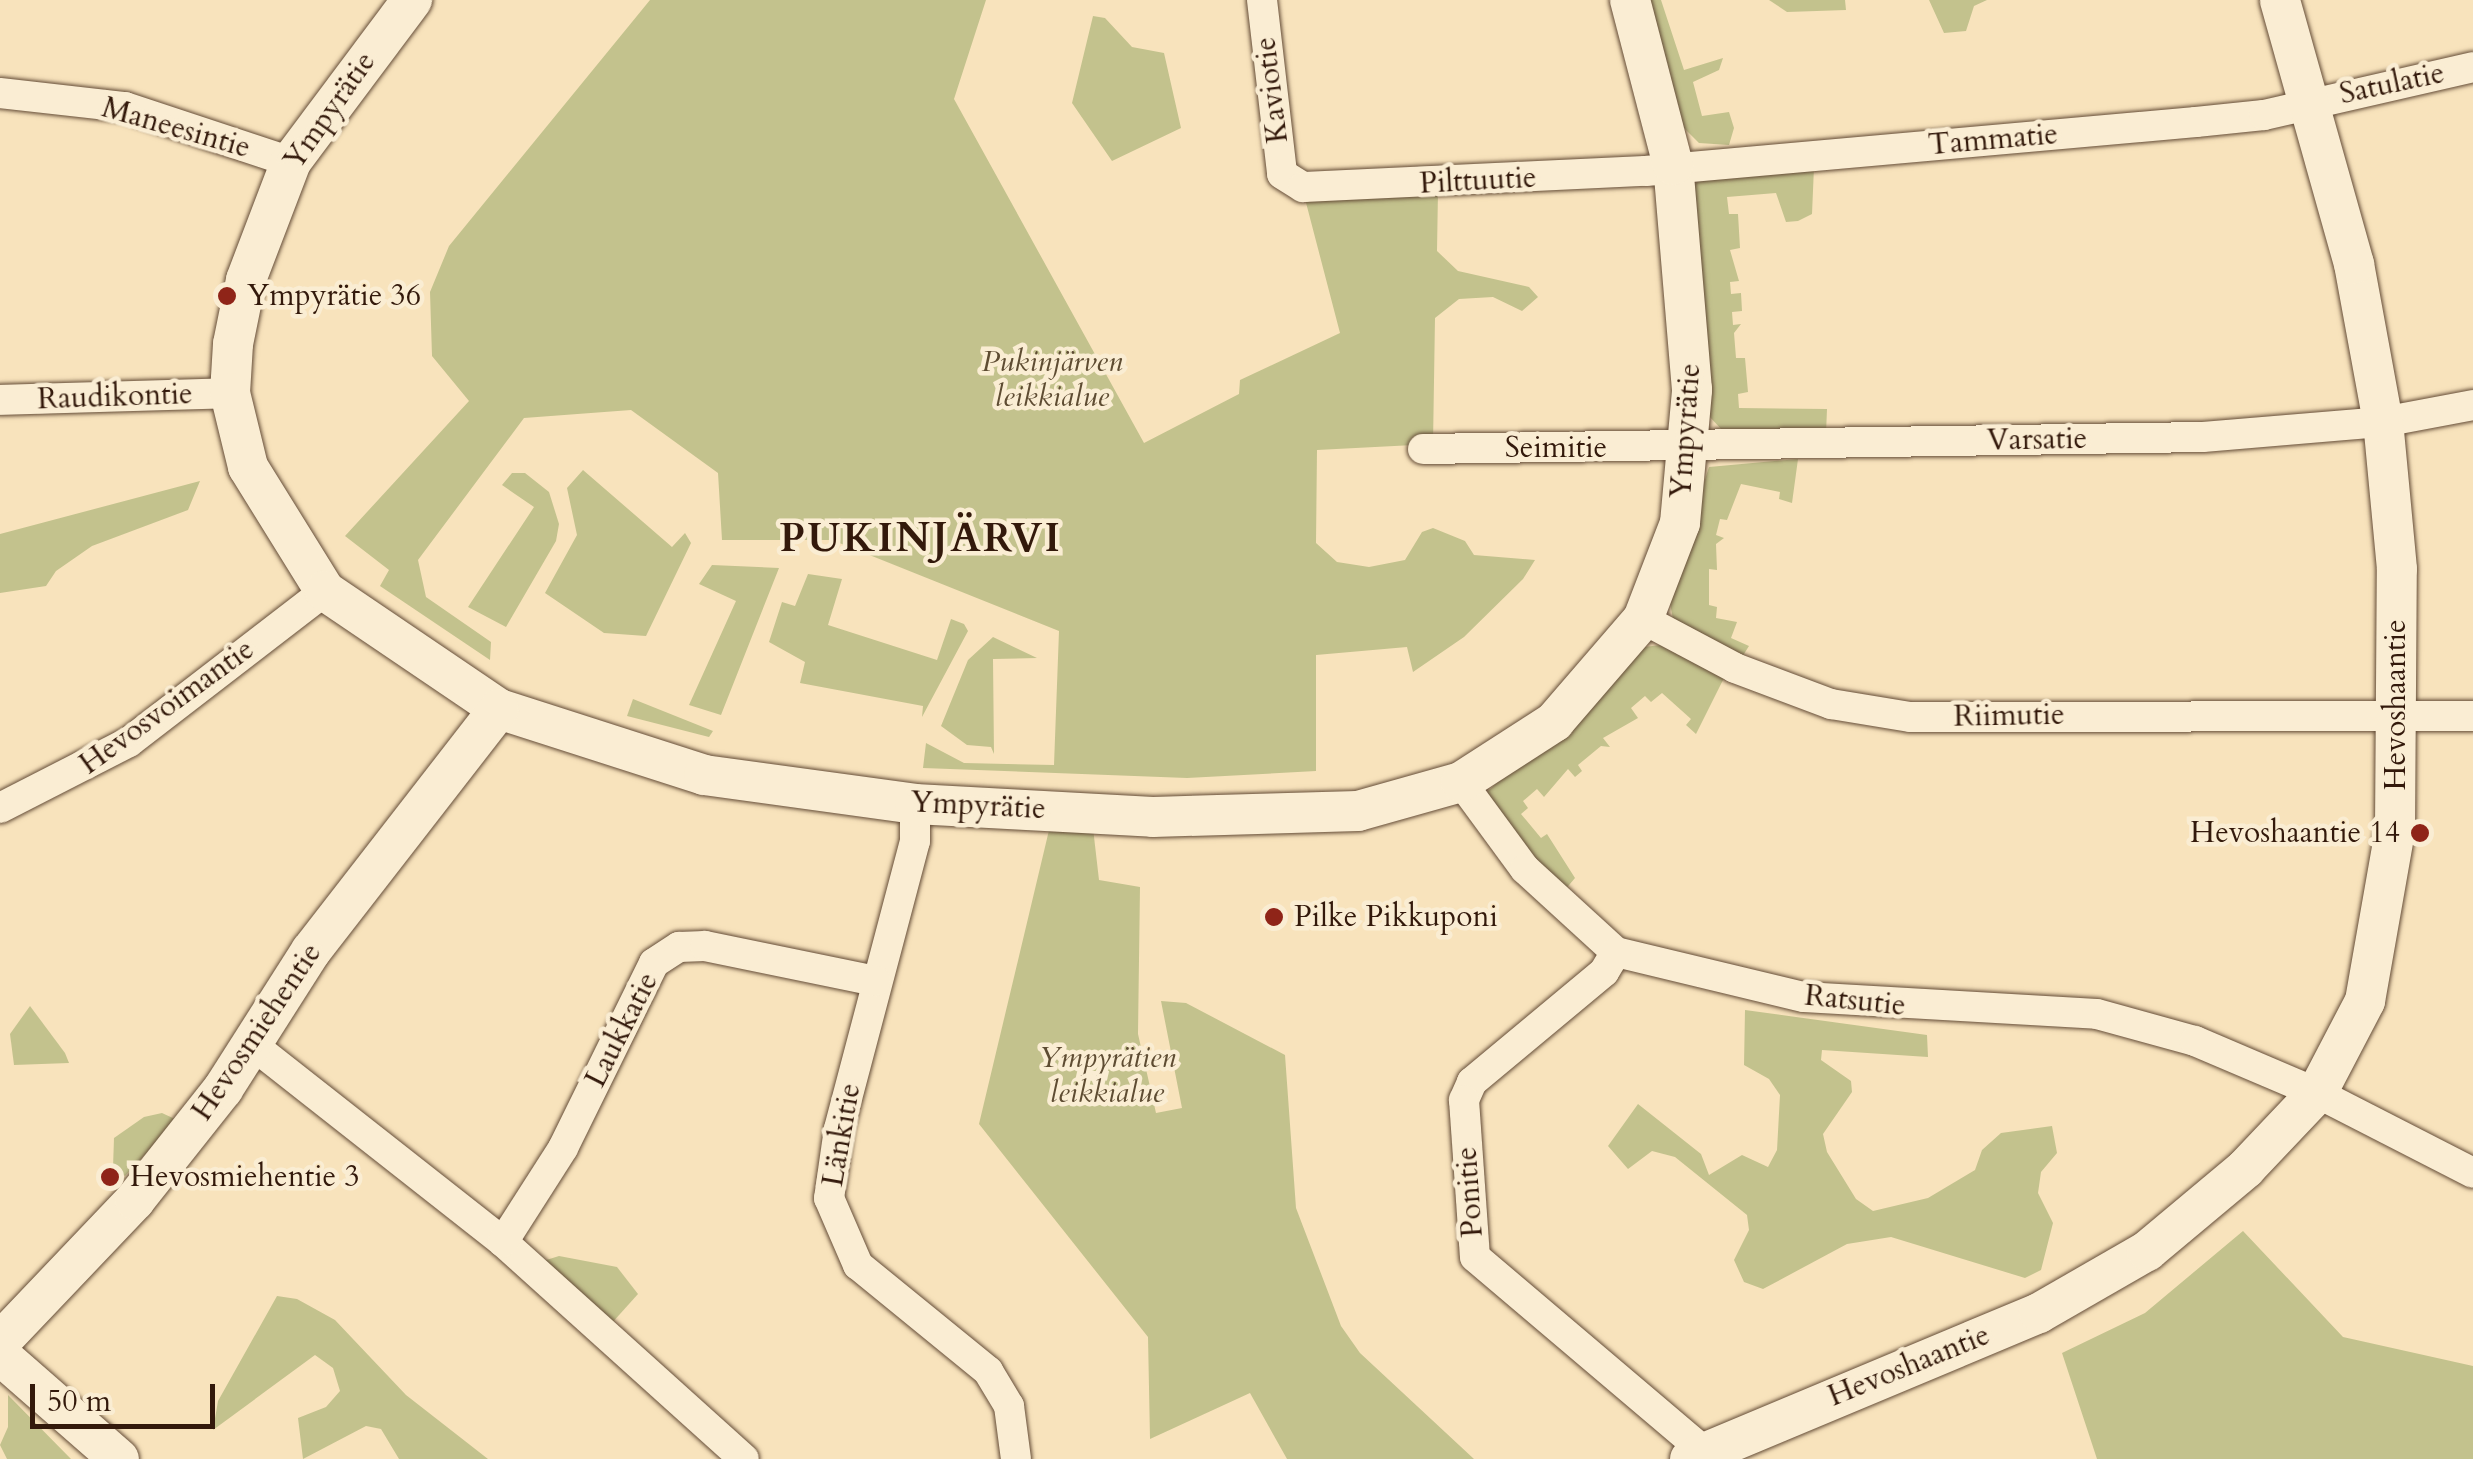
<!DOCTYPE html>
<meta charset="utf-8">
<style>
body{margin:0}
#map{position:relative;width:2473px;height:1459px;overflow:hidden;background:#f8e3bc;font-family:Cardo,serif}
div>[style]{position:absolute}
.green>*{inset:0;background:#c3c28d}
.roads{filter:drop-shadow(0 0 2px #644c37) drop-shadow(0 0 2px #644c37)}
.street>*{height:30px;margin:-15px;padding:0 15px;transform-origin:15px;border-radius:15px;background:#faedd3}
.secondary>*{height:40px;margin:-20px;padding:0 20px;transform-origin:20px;border-radius:20px;background:#faedd3}
.dots>*{width:28px;height:28px;translate:-50% -50%;box-sizing:border-box;border:5px solid #faedd3;border-radius:50%}
span{translate:-50% -50%;white-space:nowrap;text-align:center;line-height:1.15;-webkit-text-stroke:9px #faedd3;paint-order:stroke}
.street-label{font-size:30px;color:#33190b}
.poi-label{font-size:30px;color:#33190b}
.left{translate:0 -50%;text-align:left}
.right{translate:-100% -50%;text-align:right}
.park-label{font-size:30px;color:#5e4c32;font-style:italic}
.district-label{font-size:40px;color:#33190b;font-weight:700;letter-spacing:2.5px}
.scale{position:absolute;left:30px;top:1384px;width:185px;height:45px;box-sizing:border-box;border:5px solid #33190b;border-top:0;padding-left:12px;font-size:30px;line-height:35px;white-space:nowrap;color:#33190b;-webkit-text-stroke:8px #faedd3;paint-order:stroke}
</style>
<div id="map">
<div class="green">
<i style="clip-path:polygon(650px 0,986px 0,954px 99px,1144px 443px,1239px 394px,1240px 380px,1340px 333px,1304px 195px,1438px 191px,1437px 251px,1458px 271px,1529px 287px,1538px 297px,1522px 311px,1493px 297px,1459px 299px,1435px 318px,1433px 444px,1317px 450px,1316px 543px,1337px 562px,1369px 567px,1405px 560px,1422px 532px,1433px 528px,1465px 541px,1474px 555px,1535px 560px,1523px 579px,1464px 637px,1413px 672px,1407px 647px,1316px 655px,1316px 771px,1187px 778px,923px 768px,926px 743px,964px 763px,1054px 765px,1059px 631px,832px 540px,722px 540px,718px 473px,631px 410px,524px 418px,418px 560px,426px 597px,491px 642px,490px 660px,380px 586px,389px 570px,345px 536px,469px 401px,432px 356px,430px 292px,449px 246px)"></i>
<i style="clip-path:polygon(1645px 0,1661px 0,1684px 70px,1723px 58px,1719px 70px,1693px 82px,1702px 116px,1729px 112px,1734px 128px,1729px 145px,1699px 143px,1684px 128px)"></i>
<i style="clip-path:polygon(1769px 0,1845px 0,1846px 10px,1787px 12px)"></i>
<i style="clip-path:polygon(1929px 0,1987px 0,1974px 6px,1966px 31px,1944px 33px)"></i>
<i style="clip-path:polygon(1093px 16px,1105px 18px,1132px 47px,1164px 53px,1181px 128px,1112px 161px,1072px 103px)"></i>
<i style="clip-path:polygon(1814px 167px,1812px 214px,1798px 221px,1786px 222px,1776px 193px,1727px 197px,1729px 214px,1738px 214px,1740px 248px,1730px 250px,1739px 281px,1730px 282px,1731px 294px,1741px 293px,1742px 311px,1732px 312px,1733px 325px,1741px 324px,1734px 333px,1736px 358px,1745px 358px,1748px 392px,1738px 394px,1739px 408px,1827px 409px,1826px 434px,1723px 431px,1707px 414px,1694px 186px,1700px 177px)"></i>
<i style="clip-path:polygon(1798px 459px,1792px 503px,1779px 499px,1780px 492px,1741px 484px,1727px 520px,1720px 519px,1716px 535px,1724px 538px,1716px 544px,1717px 570px,1709px 569px,1709px 605px,1717px 607px,1716px 618px,1737px 622px,1731px 638px,1749px 646px,1742px 657px,1673px 619px,1668px 593px,1709px 467px)"></i>
<i style="clip-path:polygon(583px 470px,672px 547px,685px 533px,691px 543px,646px 636px,604px 633px,545px 593px,577px 535px,567px 488px)"></i>
<i style="clip-path:polygon(512px 473px,525px 473px,549px 492px,559px 524px,556px 541px,506px 627px,468px 607px,534px 507px,502px 485px)"></i>
<i style="clip-path:polygon(200px 481px,188px 510px,92px 546px,56px 571px,46px 586px,0 593px,0 534px)"></i>
<i style="clip-path:polygon(712px 565px,779px 568px,721px 715px,689px 705px,736px 601px,699px 584px)"></i>
<i style="clip-path:polygon(808px 574px,842px 579px,828px 625px,937px 660px,951px 619px,964px 624px,968px 631px,922px 717px,923px 706px,800px 683px,805px 662px,769px 642px,782px 602px,795px 606px)"></i>
<i style="clip-path:polygon(993px 637px,1037px 658px,993px 659px,994px 754px,991px 747px,967px 745px,941px 726px,968px 660px)"></i>
<i style="clip-path:polygon(1661px 645px,1724px 678px,1696px 734px,1686px 725px,1691px 719px,1662px 693px,1651px 702px,1645px 696px,1631px 708px,1638px 718px,1603px 738px,1610px 747px,1601px 746px,1578px 765px,1582px 771px,1575px 777px,1568px 769px,1544px 797px,1537px 789px,1523px 801px,1528px 808px,1521px 814px,1541px 838px,1547px 834px,1575px 878px,1564px 891px,1486px 800px,1488px 791px,1644px 647px)"></i>
<i style="clip-path:polygon(633px 699px,713px 731px,709px 737px,627px 716px)"></i>
<i style="clip-path:polygon(1050px 826px,1093px 828px,1099px 880px,1140px 887px,1138px 1034px,1156px 1113px,1182px 1108px,1161px 1001px,1186px 1003px,1285px 1055px,1296px 1208px,1341px 1326px,1360px 1353px,1474px 1459px,1287px 1459px,1250px 1393px,1150px 1439px,1148px 1337px,979px 1124px)"></i>
<i style="clip-path:polygon(30px 1006px,65px 1053px,69px 1063px,14px 1065px,10px 1034px)"></i>
<i style="clip-path:polygon(1745px 1010px,1927px 1035px,1928px 1057px,1822px 1050px,1821px 1060px,1851px 1081px,1852px 1092px,1823px 1134px,1827px 1152px,1856px 1199px,1873px 1211px,1928px 1198px,1975px 1170px,1982px 1150px,2001px 1133px,2052px 1126px,2057px 1153px,2041px 1172px,2038px 1193px,2053px 1223px,2041px 1270px,2025px 1278px,1891px 1237px,1847px 1244px,1763px 1289px,1744px 1282px,1734px 1260px,1749px 1230px,1747px 1215px,1675px 1157px,1652px 1151px,1628px 1169px,1608px 1146px,1638px 1104px,1701px 1154px,1709px 1175px,1742px 1155px,1768px 1167px,1777px 1150px,1780px 1095px,1769px 1079px,1744px 1065px)"></i>
<i style="clip-path:polygon(162px 1113px,177px 1120px,125px 1176px,113px 1168px,114px 1138px,144px 1117px)"></i>
<i style="clip-path:polygon(2243px 1231px,2343px 1337px,2473px 1366px,2473px 1459px,2097px 1459px,2062px 1353px,2145px 1313px)"></i>
<i style="clip-path:polygon(559px 1256px,617px 1267px,638px 1294px,611px 1324px,540px 1262px)"></i>
<i style="clip-path:polygon(277px 1296px,297px 1299px,335px 1320px,406px 1395px,488px 1459px,399px 1459px,381px 1429px,366px 1426px,303px 1459px,298px 1418px,326px 1407px,340px 1391px,333px 1368px,315px 1355px,213px 1430px,218px 1401px)"></i>
<i style="clip-path:polygon(8px 1395px,71px 1459px,7px 1459px,0 1445px,8px 1427px)"></i>
</div>
<div class="roads">
<div class="street">
<i style="left:1262px;top:0;width:175px;rotate:83.4deg"></i>
<i style="left:1282px;top:174px;width:25px;rotate:32deg"></i>
<i style="left:1303px;top:187px;width:343px;rotate:-2.7deg"></i>
<i style="left:1646px;top:171px;width:552px;rotate:-5.09deg"></i>
<i style="left:2196px;top:122px;width:68px;rotate:-5.9deg"></i>
<i style="left:2264px;top:115px;width:214px;rotate:-12.9deg"></i>
<i style="left:0;top:93px;width:126px;rotate:6.4deg"></i>
<i style="left:125px;top:107px;width:175px;rotate:18.3deg"></i>
<i style="left:0;top:400px;width:230px;rotate:-1.7deg"></i>
<i style="left:1423px;top:449px;width:780px;rotate:-0.88deg"></i>
<i style="left:2203px;top:437px;width:181px;rotate:-4.8deg"></i>
<i style="left:2383px;top:422px;width:92px;rotate:-10.7deg"></i>
<i style="left:1643px;top:619px;width:104px;rotate:28deg"></i>
<i style="left:1735px;top:668px;width:103px;rotate:20.6deg"></i>
<i style="left:1831px;top:704px;width:80px;rotate:9.3deg"></i>
<i style="left:1910px;top:717px;width:563px;rotate:-0.1deg"></i>
<i style="left:1461px;top:782px;width:108px;rotate:53.7deg"></i>
<i style="left:1525px;top:869px;width:123px;rotate:42.4deg"></i>
<i style="left:1616px;top:952px;width:193px;rotate:13.5deg"></i>
<i style="left:1804px;top:997px;width:293px;rotate:3.3deg"></i>
<i style="left:2097px;top:1014px;width:102px;rotate:15.4deg"></i>
<i style="left:2195px;top:1041px;width:133px;rotate:23.1deg"></i>
<i style="left:2317px;top:1093px;width:175px;rotate:27.1deg"></i>
<i style="left:915px;top:804px;width:37px;rotate:90deg"></i>
<i style="left:915px;top:841px;width:298px;rotate:104.8deg"></i>
<i style="left:839px;top:1129px;width:70px;rotate:98.2deg"></i>
<i style="left:829px;top:1198px;width:73px;rotate:66.6deg"></i>
<i style="left:858px;top:1265px;width:168px;rotate:39.2deg"></i>
<i style="left:988px;top:1371px;width:41px;rotate:59deg"></i>
<i style="left:1009px;top:1406px;width:53px;rotate:82.5deg"></i>
<i style="left:0;top:808px;width:145px;rotate:-27.1deg"></i>
<i style="left:129px;top:742px;width:247px;rotate:-37.6deg"></i>
<i style="left:1616px;top:952px;width:23px;rotate:121deg"></i>
<i style="left:1604px;top:972px;width:172px;rotate:140.2deg"></i>
<i style="left:1472px;top:1082px;width:20px;rotate:114deg"></i>
<i style="left:1464px;top:1100px;width:157px;rotate:86deg"></i>
<i style="left:1475px;top:1257px;width:302px;rotate:40.3deg"></i>
<i style="left:254px;top:1046px;width:317px;rotate:38.2deg"></i>
<i style="left:503px;top:1242px;width:324px;rotate:42deg"></i>
<i style="left:503px;top:1242px;width:112px;rotate:-57.4deg"></i>
<i style="left:563px;top:1148px;width:206px;rotate:-63.8deg"></i>
<i style="left:654px;top:963px;width:30px;rotate:-33deg"></i>
<i style="left:679px;top:947px;width:26px;rotate:-2deg"></i>
<i style="left:705px;top:946px;width:174px;rotate:11.6deg"></i>
</div>
<div class="secondary">
<i style="left:412px;top:0;width:202px;rotate:126.8deg"></i>
<i style="left:291px;top:162px;width:126px;rotate:110.9deg"></i>
<i style="left:246px;top:280px;width:65px;rotate:101.5deg"></i>
<i style="left:233px;top:344px;width:49px;rotate:93.5deg"></i>
<i style="left:230px;top:393px;width:76px;rotate:76.3deg"></i>
<i style="left:248px;top:467px;width:146px;rotate:58.2deg"></i>
<i style="left:325px;top:591px;width:210px;rotate:34.1deg"></i>
<i style="left:499px;top:709px;width:215px;rotate:17.8deg"></i>
<i style="left:704px;top:775px;width:213px;rotate:7.8deg"></i>
<i style="left:915px;top:804px;width:238px;rotate:3.1deg"></i>
<i style="left:1153px;top:817px;width:205px;rotate:-1.7deg"></i>
<i style="left:1358px;top:811px;width:107px;rotate:-15.7deg"></i>
<i style="left:1461px;top:782px;width:111px;rotate:-32.8deg"></i>
<i style="left:1554px;top:722px;width:136px;rotate:-49.2deg"></i>
<i style="left:1643px;top:619px;width:103px;rotate:-68.9deg"></i>
<i style="left:1680px;top:523px;width:134px;rotate:-84.8deg"></i>
<i style="left:1692px;top:390px;width:226px;rotate:-94.8deg"></i>
<i style="left:1673px;top:165px;width:171px;rotate:-104.6deg"></i>
<i style="left:0;top:1342px;width:196px;rotate:-46.4deg"></i>
<i style="left:135px;top:1200px;width:142px;rotate:-51.6deg"></i>
<i style="left:223px;top:1089px;width:164px;rotate:-57.5deg"></i>
<i style="left:311px;top:951px;width:306px;rotate:-52.2deg"></i>
<i style="left:0;top:1355px;width:158px;rotate:41.2deg"></i>
<i style="left:1690px;top:1459px;width:378px;rotate:-22.7deg"></i>
<i style="left:2039px;top:1313px;width:125px;rotate:-29.9deg"></i>
<i style="left:2147px;top:1251px;width:128px;rotate:-39.9deg"></i>
<i style="left:2245px;top:1169px;width:105px;rotate:-46.5deg"></i>
<i style="left:2317px;top:1093px;width:104px;rotate:-62.4deg"></i>
<i style="left:2365px;top:1001px;width:174px;rotate:-80deg"></i>
<i style="left:2395px;top:830px;width:261px;rotate:-89.6deg"></i>
<i style="left:2397px;top:569px;width:148px;rotate:-95.4deg"></i>
<i style="left:2383px;top:422px;width:161px;rotate:-100.4deg"></i>
<i style="left:2354px;top:264px;width:274px;rotate:-105.7deg"></i>
</div>
</div>
<div class="dots">
<i style="left:227px;top:296px;background:#8f2418"></i>
<i style="left:2420px;top:833px;background:#8f2418"></i>
<i style="left:1274px;top:917px;background:#8f2418"></i>
<i style="left:110px;top:1177px;background:#8f2418"></i>
</div>
<div class="street-label">
<span style="left:2392px;top:84px;rotate:-12deg">Satulatie</span>
<span style="left:1272px;top:90px;rotate:-97deg">Kaviotie</span>
<span style="left:330px;top:111px;rotate:-55deg">Ympyrätie</span>
<span style="left:176px;top:128px;rotate:16deg">Maneesintie</span>
<span style="left:1993px;top:140px;rotate:-5deg">Tammatie</span>
<span style="left:1478px;top:181px;rotate:-3deg">Pilttuutie</span>
<span style="left:115px;top:397px;rotate:-2deg">Raudikontie</span>
<span style="left:1686px;top:431px;rotate:-86deg">Ympyrätie</span>
<span style="left:2037px;top:440px;rotate:-1deg">Varsatie</span>
<span style="left:1556px;top:448px">Seimitie</span>
<span style="left:2396px;top:705px;rotate:-90deg">Hevoshaantie</span>
<span style="left:167px;top:707px;rotate:-36deg">Hevosvoimantie</span>
<span style="left:2009px;top:716px;rotate:-1deg">Riimutie</span>
<span style="left:978px;top:806px;rotate:3deg">Ympyrätie</span>
<span style="left:1855px;top:1001px;rotate:6deg">Ratsutie</span>
<span style="left:622px;top:1030px;rotate:-63deg">Laukkatie</span>
<span style="left:257px;top:1032px;rotate:-56deg">Hevosmiehentie</span>
<span style="left:842px;top:1135px;rotate:-80deg">Länkitie</span>
<span style="left:1470px;top:1192px;rotate:-94deg">Ponitie</span>
<span style="left:1909px;top:1366px;rotate:-22deg">Hevoshaantie</span>
</div>
<div class="poi-label">
<span class="left" style="left:247px;top:296px">Ympyrätie 36</span>
<span class="right" style="left:2400px;top:833px">Hevoshaantie 14</span>
<span class="left" style="left:1294px;top:917px">Pilke Pikkuponi</span>
<span class="left" style="left:130px;top:1177px">Hevosmiehentie 3</span>
</div>
<div class="park-label">
<span style="left:1052px;top:379px">Pukinjärven<br>leikkialue</span>
<span style="left:1107px;top:1075px">Ympyrätien<br>leikkialue</span>
</div>
<div class="district-label">
<span style="left:921px;top:539px">PUKINJÄRVI</span>
</div>
<div class="scale">50 m</div>
</div>
